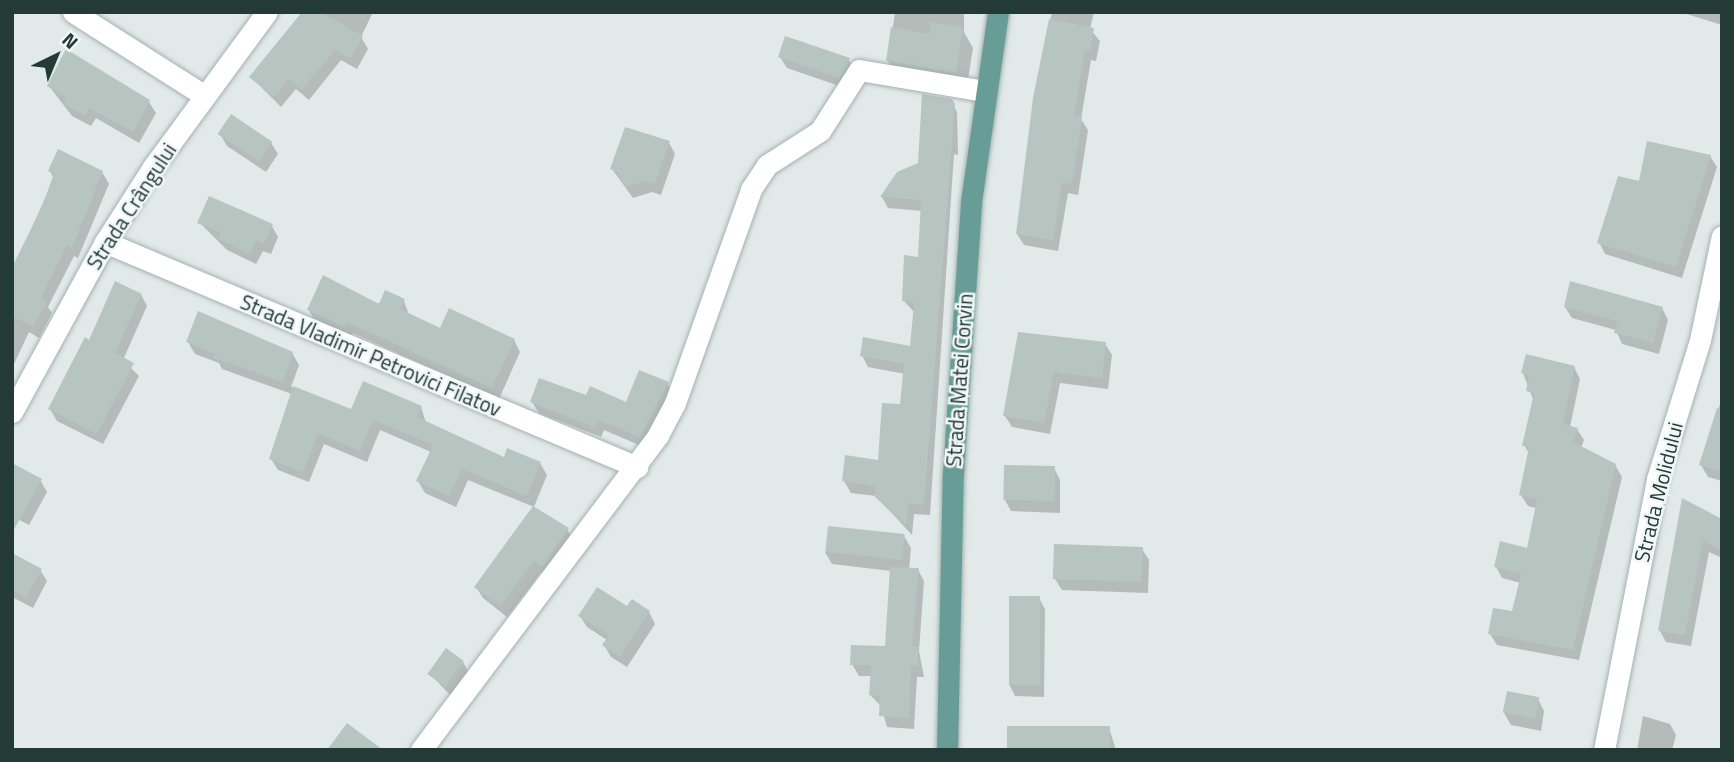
<!DOCTYPE html>
<meta charset="utf-8">
<style>
body{margin:0}
#map{position:relative;width:1734px;height:762px;overflow:hidden;background:#e1eae8;font-family:"Titillium Web",sans-serif}
div>[style]{position:absolute}
.shadow>*{inset:0;background:#0003}
.building>*{inset:0;background:#b7c5c1;transform-origin:0 0}
.roads{filter:drop-shadow(0 0 2px #a4b2af) drop-shadow(0 0 2px #a4b2af)}
.street>*{height:21px;margin:-10.5px;padding:0 10.5px;transform-origin:10.5px;border-radius:10.5px;background:#fff}
.primary>*{height:21px;margin:-10.5px;padding:0 10.5px;transform-origin:10.5px;border-radius:10.5px;background:#689d97}
span{translate:-50% -50%;white-space:nowrap;text-align:center;line-height:1.15;-webkit-text-stroke:5px #f1f7f5;paint-order:stroke}
.street-label{font-size:21px;color:#233a37}
.frame{position:absolute;inset:0;border:14px solid #233a37;pointer-events:none}
.north{position:absolute;left:21px;top:21px;width:70px;height:70px;-webkit-text-stroke:5px #f1f7f5;paint-order:stroke;rotate:43deg;font-size:19px;font-weight:700;line-height:28px;text-align:center;color:#233a37}
.north::after{content:'';display:block;margin:auto;width:24px;height:32px;background:#233a37;clip-path:polygon(50% 0,100% 100%,50% 72%,0 100%)}
</style>
<div id="map">
<div class="shadow">
<i style="clip-path:polygon(302px 12px,373px 12px,361px 37px,368px 49px,357px 69px,341px 60px,309px 100px,296px 89px,281px 107px,251px 77px)"></i>
<i style="clip-path:polygon(895px 12px,964px 12px,964px 32px,973px 48px,966px 92px,899px 81px,888px 61px)"></i>
<i style="clip-path:polygon(1052px 12px,1094px 12px,1090px 29px,1100px 41px,1096px 61px,1091px 60px,1081px 119px,1088px 130px,1078px 195px,1068px 193px,1058px 251px,1024px 245px,1017px 234px,1034px 99px)"></i>
<i style="clip-path:polygon(1680px 12px,1722px 12px,1722px 25px)"></i>
<i style="clip-path:polygon(780px 57px,848px 59px,855px 71px,845px 88px,787px 68px)"></i>
<i style="clip-path:polygon(49px 86px,149px 102px,156px 113px,139px 143px,96px 118px,91px 126px,72px 116px)"></i>
<i style="clip-path:polygon(950px 100px,957px 112px,958px 155px,954px 154px,930px 515px,914px 514px,912px 535px,876px 496px,851px 493px,844px 481px,879px 462px,901px 406px,905px 374px,868px 367px,862px 355px,912px 348px,915px 313px,903px 300px,920px 259px,923px 211px,888px 208px,882px 197px,903px 170px,920px 164px)"></i>
<i style="clip-path:polygon(220px 134px,271px 143px,278px 154px,266px 172px,227px 146px)"></i>
<i style="clip-path:polygon(669px 143px,675px 154px,661px 195px,652px 192px,633px 198px,612px 169px)"></i>
<i style="clip-path:polygon(1710px 156px,1717px 167px,1682px 278px,1605px 254px,1599px 242px,1640px 183px)"></i>
<i style="clip-path:polygon(50px 171px,102px 172px,109px 184px,78px 258px,74px 256px,48px 307px,52px 313px,39px 338px,29px 332px,14px 364px,12px 271px,54px 179px)"></i>
<i style="clip-path:polygon(199px 222px,272px 226px,278px 237px,271px 254px,263px 251px,256px 264px,227px 250px)"></i>
<i style="clip-path:polygon(141px 295px,147px 306px,123px 360px,139px 376px,103px 444px,57px 421px,50px 409px,90px 342px)"></i>
<i style="clip-path:polygon(404px 301px,409px 315px,441px 330px,514px 340px,520px 352px,499px 399px,353px 333px,351px 337px,315px 322px,309px 310px)"></i>
<i style="clip-path:polygon(1565px 307px,1662px 308px,1668px 320px,1659px 354px,1622px 344px,1616px 330px,1572px 318px)"></i>
<i style="clip-path:polygon(1019px 334px,1105px 344px,1112px 355px,1108px 389px,1060px 383px,1050px 434px,1012px 427px,1005px 416px)"></i>
<i style="clip-path:polygon(188px 342px,292px 353px,299px 365px,291px 387px,352px 412px,421px 407px,426px 423px,505px 459px,540px 463px,547px 475px,534px 507px,468px 480px,456px 507px,425px 493px,418px 481px,431px 452px,380px 430px,367px 462px,324px 444px,309px 482px,278px 470px,271px 459px,292px 394px,222px 369px,219px 363px,195px 354px)"></i>
<i style="clip-path:polygon(1574px 367px,1580px 379px,1570px 427px,1577px 429px,1584px 440px,1581px 448px,1615px 465px,1622px 477px,1579px 660px,1497px 645px,1490px 634px,1513px 613px,1521px 583px,1502px 578px,1496px 567px,1529px 550px,1537px 508px,1528px 506px,1521px 495px,1530px 455px,1524px 445px,1534px 402px,1523px 373px)"></i>
<i style="clip-path:polygon(667px 383px,674px 395px,646px 448px,604px 430px,601px 437px,539px 413px,532px 402px,587px 397px,627px 405px)"></i>
<i style="clip-path:polygon(1722px 398px,1722px 481px,1708px 477px,1701px 465px)"></i>
<i style="clip-path:polygon(1054px 468px,1060px 480px,1060px 513px,1011px 511px,1005px 500px)"></i>
<i style="clip-path:polygon(40px 480px,47px 492px,29px 525px,12px 516px)"></i>
<i style="clip-path:polygon(1683px 501px,1722px 521px,1722px 558px,1709px 552px,1691px 646px,1666px 642px,1660px 631px)"></i>
<i style="clip-path:polygon(567px 529px,574px 541px,549px 577px,541px 572px,507px 617px,483px 598px,476px 587px)"></i>
<i style="clip-path:polygon(904px 536px,911px 548px,909px 570px,918px 570px,924px 581px,919px 651px,924px 677px,917px 677px,914px 729px,887px 727px,881px 706px,870px 695px,872px 676px,859px 676px,852px 664px,887px 648px,891px 571px,832px 564px,825px 552px)"></i>
<i style="clip-path:polygon(1142px 549px,1149px 560px,1148px 593px,1062px 590px,1055px 579px)"></i>
<i style="clip-path:polygon(12px 555px,40px 570px,47px 581px,33px 608px,12px 597px)"></i>
<i style="clip-path:polygon(1039px 598px,1045px 609px,1044px 697px,1015px 696px,1009px 684px)"></i>
<i style="clip-path:polygon(628px 609px,649px 612px,655px 624px,627px 667px,611px 657px,604px 645px,607px 640px,587px 627px,580px 616px)"></i>
<i style="clip-path:polygon(463px 662px,469px 673px,452px 697px,430px 674px)"></i>
<i style="clip-path:polygon(1538px 699px,1544px 711px,1541px 731px,1511px 725px,1504px 713px)"></i>
<i style="clip-path:polygon(1643px 716px,1670px 724px,1676px 735px,1672px 750px,1637px 750px)"></i>
<i style="clip-path:polygon(1109px 728px,1116px 750px,1009px 750px)"></i>
</div>
<div class="building">
<i style="clip-path:polygon(302px 12px,320px 12px,363px 36px,350px 59px,335px 50px,302px 90px,289px 79px,274px 97px,249px 77px)"></i>
<i style="clip-path:polygon(1049px 19px,1094px 28px,1090px 51px,1085px 50px,1074px 116px,1082px 117px,1072px 184px,1062px 183px,1053px 240px,1016px 234px,1033px 98px)"></i>
<i style="clip-path:polygon(931px 22px,963px 27px,956px 73px,886px 61px,891px 27px,930px 34px)"></i>
<i style="clip-path:polygon(785px 36px,850px 58px,848px 63px,839px 78px,778px 57px)"></i>
<i style="clip-path:polygon(66px 49px,150px 100px,133px 132px,89px 108px,85px 116px,63px 104px,67px 98px,47px 86px)"></i>
<i style="clip-path:polygon(922px 94px,952px 99px,955px 104px,924px 505px,908px 503px,906px 526px,875px 497px,875px 486px,842px 481px,845px 455px,878px 460px,882px 403px,900px 404px,904px 364px,860px 356px,863px 337px,910px 346px,914px 303px,902px 301px,904px 255px,918px 257px,921px 200px,880px 197px,897px 172px,918px 163px)"></i>
<i style="left:231px;top:114px;width:50px;height:24px;rotate:34deg"></i>
<i style="clip-path:polygon(625px 127px,670px 141px,655px 184px,645px 181px,625px 187px,618px 172px,610px 169px)"></i>
<i style="clip-path:polygon(1647px 141px,1711px 155px,1676px 267px,1597px 243px,1618px 176px,1639px 181px)"></i>
<i style="clip-path:polygon(58px 149px,103px 171px,72px 248px,67px 245px,41px 297px,47px 301px,33px 327px,12px 316px,12px 267px,41px 209px,54px 174px,48px 171px)"></i>
<i style="clip-path:polygon(209px 196px,273px 224px,264px 244px,256px 240px,250px 254px,218px 239px,221px 233px,197px 223px)"></i>
<i style="clip-path:polygon(323px 275px,379px 304px,385px 290px,405px 299px,400px 309px,440px 328px,449px 308px,515px 339px,492px 388px,347px 322px,345px 327px,307px 310px)"></i>
<i style="clip-path:polygon(115px 281px,142px 294px,115px 353px,134px 363px,97px 434px,48px 409px,85px 337px,89px 340px)"></i>
<i style="clip-path:polygon(1570px 281px,1663px 307px,1653px 343px,1614px 333px,1617px 321px,1564px 307px)"></i>
<i style="clip-path:polygon(198px 311px,293px 352px,283px 382px,214px 358px,215px 354px,186px 342px)"></i>
<i style="clip-path:polygon(1018px 332px,1106px 342px,1102px 378px,1054px 372px,1044px 423px,1003px 416px)"></i>
<i style="clip-path:polygon(1526px 354px,1575px 366px,1563px 424px,1578px 428px,1573px 442px,1616px 464px,1573px 650px,1488px 634px,1493px 608px,1512px 611px,1521px 574px,1494px 567px,1500px 541px,1527px 548px,1537px 499px,1519px 495px,1529px 447px,1522px 446px,1534px 393px,1526px 391px,1529px 375px,1521px 373px)"></i>
<i style="clip-path:polygon(639px 370px,669px 382px,640px 437px,598px 420px,595px 427px,530px 402px,539px 378px,586px 395px,590px 386px,626px 402px)"></i>
<i style="clip-path:polygon(363px 381px,422px 406px,417px 417px,504px 457px,507px 448px,541px 462px,527px 496px,462px 469px,449px 496px,416px 481px,433px 445px,373px 420px,360px 451px,318px 433px,303px 472px,269px 459px,293px 386px,351px 409px)"></i>
<i style="clip-path:polygon(1717px 408px,1722px 409px,1722px 472px,1699px 465px)"></i>
<i style="clip-path:polygon(12px 463px,42px 479px,12px 533px)"></i>
<i style="left:1004px;top:465px;width:51px;height:35px;rotate:1deg"></i>
<i style="clip-path:polygon(1682px 498px,1722px 519px,1722px 551px,1703px 541px,1685px 635px,1658px 631px)"></i>
<i style="clip-path:polygon(533px 506px,569px 528px,542px 567px,534px 561px,500px 606px,474px 587px)"></i>
<i style="left:828px;top:526px;width:77px;height:26px;rotate:6deg"></i>
<i style="left:1054px;top:544px;width:89px;height:35px;rotate:2deg"></i>
<i style="clip-path:polygon(12px 553px,42px 569px,26px 598px,12px 590px)"></i>
<i style="clip-path:polygon(890px 567px,919px 568px,912px 646px,918px 647px,918px 666px,911px 666px,909px 718px,879px 716px,880px 696px,869px 695px,871px 665px,850px 665px,851px 645px,885px 646px)"></i>
<i style="clip-path:polygon(597px 587px,627px 606px,632px 599px,650px 611px,620px 657px,602px 645px,609px 635px,578px 616px)"></i>
<i style="left:1009px;top:596px;width:31px;height:89px"></i>
<i style="left:446px;top:648px;width:22px;height:32px;rotate:36deg"></i>
<i style="left:1507px;top:691px;width:33px;height:22px;rotate:11deg"></i>
<i style="clip-path:polygon(347px 723px,383px 750px,327px 750px)"></i>
<i style="left:1110px;top:726px;width:23px;height:103px;rotate:90deg"></i>
</div>
<div class="roads">
<div class="street">
<i style="left:73px;top:12px;width:156px;rotate:32.5deg"></i>
<i style="left:105px;top:242px;width:578px;rotate:22.93deg"></i>
<i style="left:12px;top:412px;width:194px;rotate:-61.3deg"></i>
<i style="left:105px;top:242px;width:89px;rotate:-57.4deg"></i>
<i style="left:153px;top:167px;width:192px;rotate:-53.7deg"></i>
<i style="left:421px;top:750px;width:394px;rotate:-53deg"></i>
<i style="left:658px;top:435px;width:36px;rotate:-62deg"></i>
<i style="left:675px;top:403px;width:227px;rotate:-70.4deg"></i>
<i style="left:751px;top:189px;width:29px;rotate:-56deg"></i>
<i style="left:767px;top:165px;width:63px;rotate:-32.7deg"></i>
<i style="left:820px;top:131px;width:72px;rotate:-57.4deg"></i>
<i style="left:859px;top:70px;width:128px;rotate:9.5deg"></i>
<i style="left:1604px;top:750px;width:276px;rotate:-78.9deg"></i>
<i style="left:1657px;top:479px;width:145px;rotate:-72.8deg"></i>
<i style="left:1700px;top:340px;width:106px;rotate:-78.1deg"></i>
</div>
<div class="primary">
<i style="left:947px;top:750px;width:276px;rotate:-88.8deg"></i>
<i style="left:953px;top:474px;width:273px;rotate:-86.2deg"></i>
<i style="left:971px;top:202px;width:192px;rotate:-81.9deg"></i>
</div>
</div>
<div class="street-label">
<span style="left:131px;top:206px;rotate:-57deg">Strada Crângului</span>
<span style="left:371px;top:355px;rotate:23deg">Strada Vladimir Petrovici Filatov</span>
<span style="left:959px;top:380px;rotate:-86deg">Strada Matei Corvin</span>
<span style="left:1658px;top:492px;rotate:-76deg">Strada Molidului</span>
</div>
<div class="frame"></div>
<div class="north">N</div>
</div>
